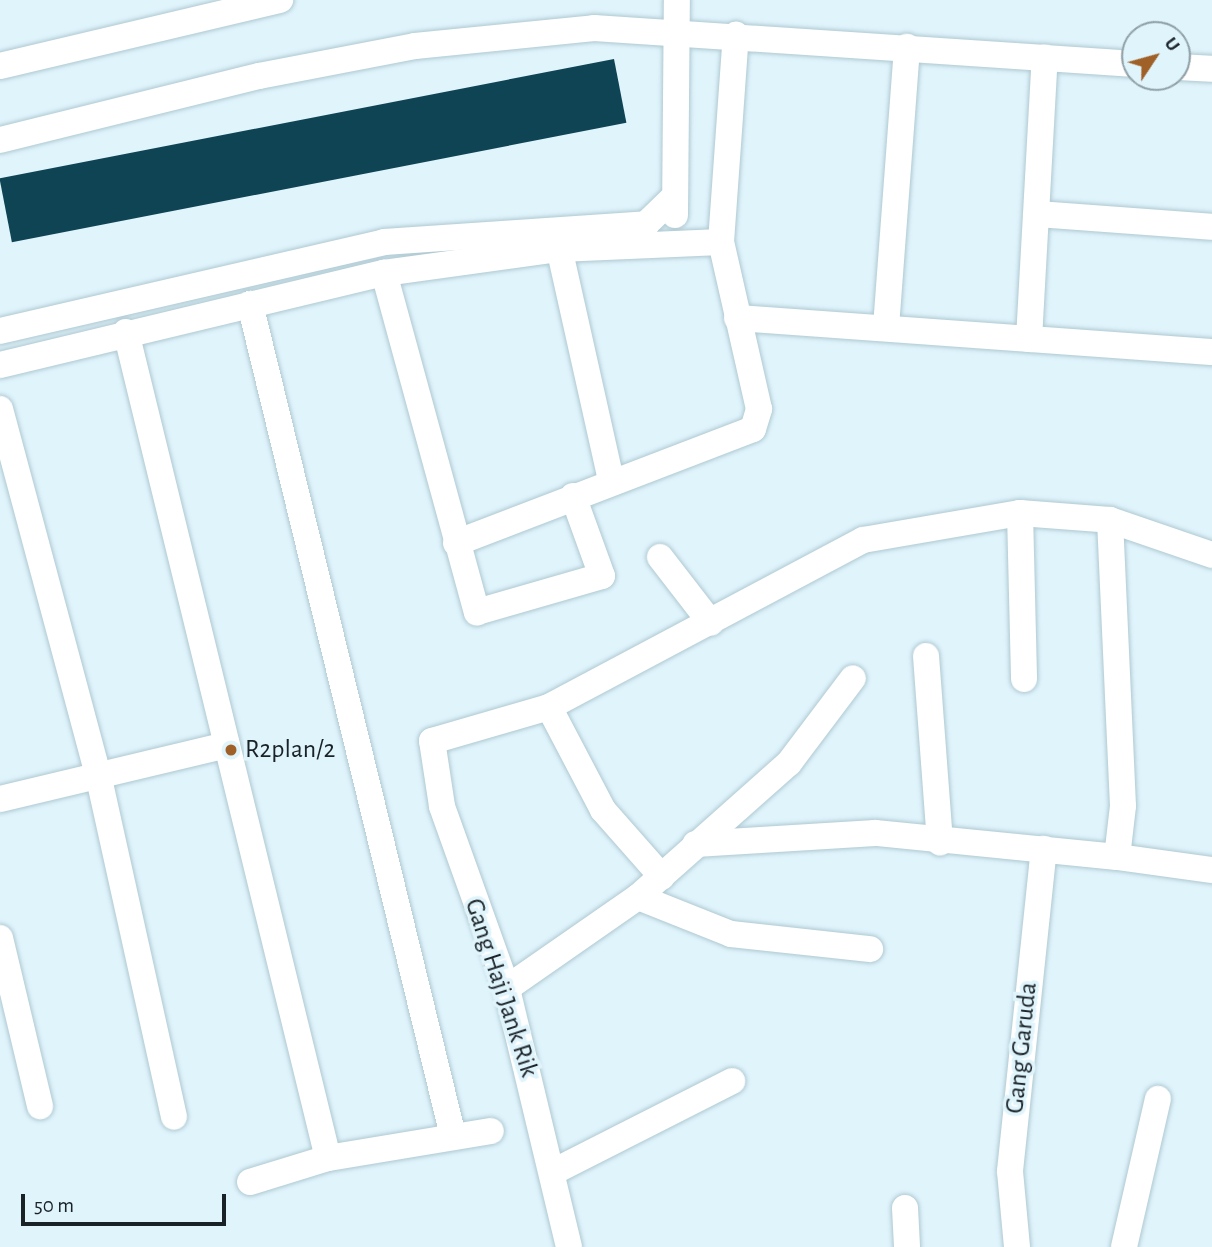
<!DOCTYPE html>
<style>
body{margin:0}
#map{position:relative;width:1212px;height:1247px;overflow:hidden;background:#e0f4fc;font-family:"Alegreya Sans",sans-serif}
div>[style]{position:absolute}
.building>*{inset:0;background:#0f4455;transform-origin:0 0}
.roads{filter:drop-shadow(0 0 2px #afc9d2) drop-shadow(0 0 2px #afc9d2)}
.minor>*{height:26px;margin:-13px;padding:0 13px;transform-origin:13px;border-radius:13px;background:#fff}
.dots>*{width:19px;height:19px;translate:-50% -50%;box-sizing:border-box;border:4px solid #e0f4fc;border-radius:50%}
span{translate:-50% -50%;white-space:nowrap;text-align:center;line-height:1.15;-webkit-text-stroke:7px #e0f4fc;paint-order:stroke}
.poi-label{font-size:26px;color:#192226}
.left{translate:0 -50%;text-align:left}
.street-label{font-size:26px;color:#192226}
.north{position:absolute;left:1121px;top:21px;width:70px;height:70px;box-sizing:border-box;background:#e0f4fc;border:2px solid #90a0a6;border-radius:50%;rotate:54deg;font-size:19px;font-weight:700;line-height:28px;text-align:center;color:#192226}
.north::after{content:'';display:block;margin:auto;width:24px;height:32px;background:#a06128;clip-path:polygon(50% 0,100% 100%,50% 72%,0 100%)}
.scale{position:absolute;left:21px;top:1194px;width:205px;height:32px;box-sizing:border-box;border:4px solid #192226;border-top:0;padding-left:9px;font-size:21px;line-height:24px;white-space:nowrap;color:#192226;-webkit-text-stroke:5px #e0f4fc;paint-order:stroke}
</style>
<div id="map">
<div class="building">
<i style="left:614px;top:59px;width:65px;height:626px;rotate:79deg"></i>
</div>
<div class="roads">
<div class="minor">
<i style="left:0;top:66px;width:288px;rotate:-13.3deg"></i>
<i style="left:1177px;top:67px;width:35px;rotate:3deg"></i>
<i style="left:0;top:140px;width:267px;rotate:-13.9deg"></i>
<i style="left:259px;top:76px;width:159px;rotate:-10.9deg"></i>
<i style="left:415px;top:46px;width:180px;rotate:-5.7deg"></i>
<i style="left:594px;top:28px;width:542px;rotate:3.81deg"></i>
<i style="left:1037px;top:214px;width:175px;rotate:4.2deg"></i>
<i style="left:675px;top:215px;width:215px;rotate:-89.5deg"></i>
<i style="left:556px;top:234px;width:253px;rotate:77.4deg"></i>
<i style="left:384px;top:273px;width:352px;rotate:74.7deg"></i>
<i style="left:477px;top:612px;width:130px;rotate:-16.1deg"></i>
<i style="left:602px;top:576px;width:85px;rotate:-109.9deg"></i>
<i style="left:250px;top:304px;width:856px;rotate:76.29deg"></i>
<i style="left:737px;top:318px;width:476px;rotate:4.1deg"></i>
<i style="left:886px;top:327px;width:281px;rotate:-85.7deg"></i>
<i style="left:0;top:331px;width:394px;rotate:-13deg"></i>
<i style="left:384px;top:242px;width:263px;rotate:-3.9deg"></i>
<i style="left:646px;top:224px;width:37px;rotate:-44deg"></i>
<i style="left:126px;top:332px;width:850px;rotate:76.26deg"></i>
<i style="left:1029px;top:339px;width:282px;rotate:-86.8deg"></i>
<i style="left:0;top:365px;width:395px;rotate:-13.5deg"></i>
<i style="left:384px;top:273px;width:177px;rotate:-7.8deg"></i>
<i style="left:559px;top:249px;width:162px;rotate:-2.5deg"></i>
<i style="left:0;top:409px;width:378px;rotate:75deg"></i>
<i style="left:98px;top:774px;width:351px;rotate:77.5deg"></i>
<i style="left:1020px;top:513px;width:166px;rotate:88.6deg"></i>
<i style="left:1110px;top:520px;width:108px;rotate:18.9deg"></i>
<i style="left:456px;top:543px;width:318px;rotate:-21deg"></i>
<i style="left:753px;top:429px;width:21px;rotate:-73deg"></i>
<i style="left:759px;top:409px;width:171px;rotate:-102.8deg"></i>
<i style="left:721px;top:242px;width:208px;rotate:-85.9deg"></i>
<i style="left:660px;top:557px;width:83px;rotate:52.3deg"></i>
<i style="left:926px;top:656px;width:187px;rotate:85.7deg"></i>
<i style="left:549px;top:707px;width:116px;rotate:62.3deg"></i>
<i style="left:603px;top:810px;width:89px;rotate:48.6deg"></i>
<i style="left:0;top:799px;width:233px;rotate:-13.4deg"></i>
<i style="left:1117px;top:857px;width:96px;rotate:7.8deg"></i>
<i style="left:638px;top:897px;width:100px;rotate:21.7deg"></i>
<i style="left:731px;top:934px;width:140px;rotate:6.2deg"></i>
<i style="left:0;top:938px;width:173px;rotate:76.6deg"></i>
<i style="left:507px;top:988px;width:160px;rotate:-34.8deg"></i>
<i style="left:638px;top:897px;width:202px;rotate:-41.6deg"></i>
<i style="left:789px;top:763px;width:106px;rotate:-53deg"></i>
<i style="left:553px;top:1172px;width:201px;rotate:-26.9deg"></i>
<i style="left:250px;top:1182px;width:82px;rotate:-17.1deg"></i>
<i style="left:328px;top:1158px;width:165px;rotate:-9.4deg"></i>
<i style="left:905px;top:1208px;width:39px;rotate:87deg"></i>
<i style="left:569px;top:1247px;width:266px;rotate:-103.5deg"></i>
<i style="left:507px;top:988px;width:193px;rotate:-109.7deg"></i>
<i style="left:442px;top:806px;width:66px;rotate:-98.7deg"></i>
<i style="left:432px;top:741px;width:122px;rotate:-16.2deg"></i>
<i style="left:549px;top:707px;width:356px;rotate:-28deg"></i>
<i style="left:863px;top:540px;width:159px;rotate:-9.8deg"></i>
<i style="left:1020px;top:513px;width:90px;rotate:4.4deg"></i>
<i style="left:1110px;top:520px;width:286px;rotate:87.4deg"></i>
<i style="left:1123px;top:806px;width:51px;rotate:96.7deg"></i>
<i style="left:1117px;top:857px;width:243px;rotate:-174.3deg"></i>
<i style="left:875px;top:833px;width:180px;rotate:176.5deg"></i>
<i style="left:1017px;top:1247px;width:76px;rotate:-95.3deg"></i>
<i style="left:1010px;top:1171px;width:324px;rotate:-84deg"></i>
<i style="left:1124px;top:1247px;width:152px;rotate:-77.1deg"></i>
</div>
</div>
<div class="dots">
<i style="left:231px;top:750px;background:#a06128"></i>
</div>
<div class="poi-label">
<span class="left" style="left:245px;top:750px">R2plan/2</span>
</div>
<div class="street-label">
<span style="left:501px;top:988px;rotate:72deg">Gang Haji Jank Rik</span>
<span style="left:1022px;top:1048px;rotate:-84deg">Gang Garuda</span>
</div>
<div class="north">U</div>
<div class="scale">50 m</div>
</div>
